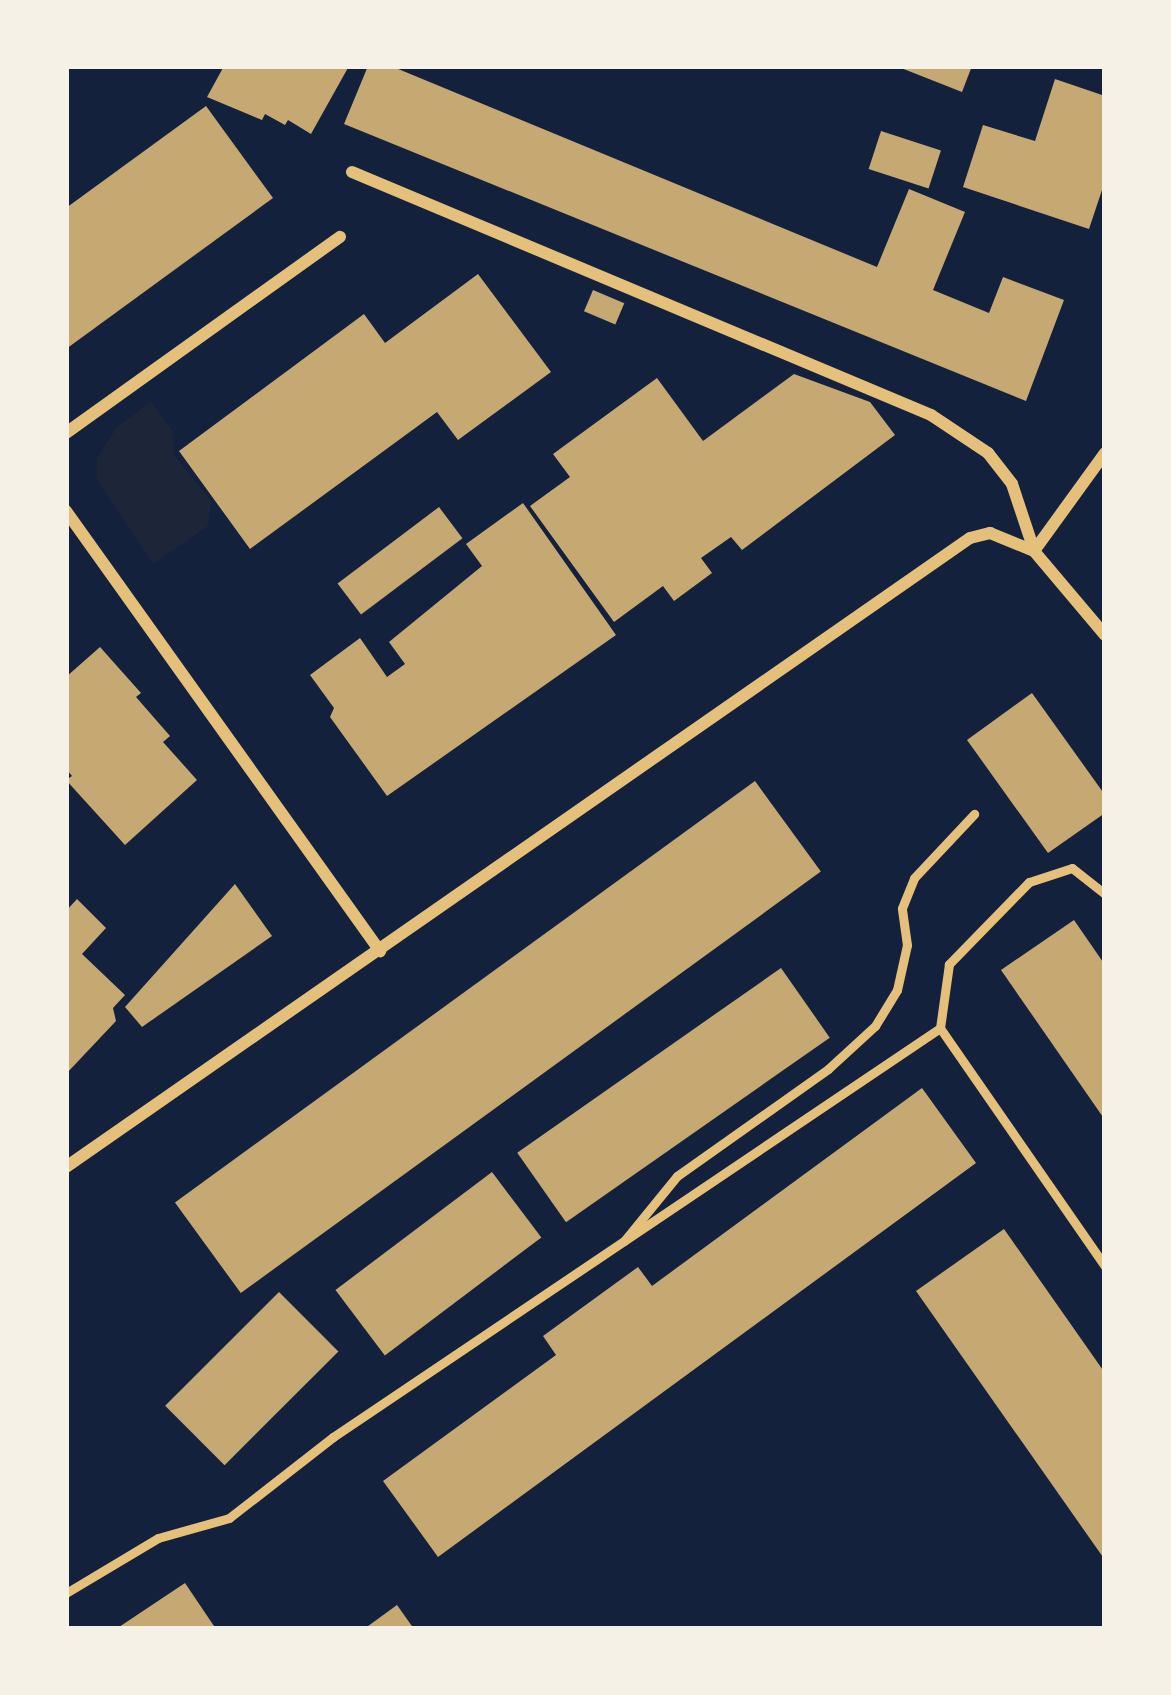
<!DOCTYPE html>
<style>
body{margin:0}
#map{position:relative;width:1171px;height:1695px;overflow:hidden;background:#14213d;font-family:Overpass,sans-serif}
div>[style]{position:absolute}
.green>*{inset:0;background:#1d2539}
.building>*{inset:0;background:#c6a872;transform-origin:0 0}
.service>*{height:9px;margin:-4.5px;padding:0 4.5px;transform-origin:4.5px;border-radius:4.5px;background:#e5c07b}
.minor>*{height:12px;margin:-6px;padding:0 6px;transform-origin:6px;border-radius:6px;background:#e5c07b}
span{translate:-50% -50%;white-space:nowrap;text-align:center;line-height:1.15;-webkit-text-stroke:10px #f6f1e7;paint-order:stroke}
.frame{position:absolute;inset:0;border:69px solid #f6f1e7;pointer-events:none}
</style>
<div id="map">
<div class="green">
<i style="clip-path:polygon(151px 402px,173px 431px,174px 455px,211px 501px,208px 526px,153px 564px,97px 480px,97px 458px,117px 427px)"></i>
</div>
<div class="building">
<i style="clip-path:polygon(224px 66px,349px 66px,311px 134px,288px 120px,285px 125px,265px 114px,262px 120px,207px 97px)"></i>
<i style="clip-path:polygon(368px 66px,391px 66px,877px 267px,909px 189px,965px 212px,933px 290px,989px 313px,1003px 277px,1064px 300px,1026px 401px,344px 124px)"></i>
<i style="clip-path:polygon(896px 66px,972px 66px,962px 92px)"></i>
<i style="clip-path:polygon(1055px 79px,1105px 96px,1105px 181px,1089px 229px,963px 187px,983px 125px,1035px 141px)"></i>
<i style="clip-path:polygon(206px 106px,273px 198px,66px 349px,66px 208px)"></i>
<i style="left:881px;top:131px;width:63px;height:40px;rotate:18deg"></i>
<i style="clip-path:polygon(478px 274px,551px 372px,458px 440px,437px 412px,250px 549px,179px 451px,364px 314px,385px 343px)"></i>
<i style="left:593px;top:290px;width:34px;height:23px;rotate:23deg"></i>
<i style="clip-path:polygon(794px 374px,870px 402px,895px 435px,742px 550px,731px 537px,701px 558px,712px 573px,674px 601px,663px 586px,614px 622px,530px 506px,570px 477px,553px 454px,657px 378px,703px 441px)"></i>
<i style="clip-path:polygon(523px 503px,616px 635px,387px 796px,330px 717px,334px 708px,310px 675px,360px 638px,387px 677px,405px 664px,389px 642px,482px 566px,466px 544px)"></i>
<i style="left:439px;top:507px;width:39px;height:127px;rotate:53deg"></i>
<i style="clip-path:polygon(100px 647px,141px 693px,136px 697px,170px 736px,163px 742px,197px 780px,125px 845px,66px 780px,72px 776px,66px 769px,66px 677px)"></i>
<i style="clip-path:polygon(1032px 693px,1105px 795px,1105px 813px,1048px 853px,967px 740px)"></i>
<i style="left:755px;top:781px;width:112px;height:717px;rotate:54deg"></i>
<i style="clip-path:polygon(235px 884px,272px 936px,142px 1027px,125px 1007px)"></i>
<i style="clip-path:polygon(77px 899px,106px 928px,82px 954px,125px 995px,113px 1008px,116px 1021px,66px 1074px,66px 911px)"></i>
<i style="clip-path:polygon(1074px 920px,1105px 965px,1105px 1120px,1001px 970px)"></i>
<i style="left:781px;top:968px;width:85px;height:322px;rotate:55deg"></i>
<i style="clip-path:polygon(922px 1088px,976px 1163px,438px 1557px,383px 1481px,556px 1355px,543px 1336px,638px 1267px,652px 1286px)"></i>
<i style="left:492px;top:1172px;width:82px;height:196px;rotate:53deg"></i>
<i style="clip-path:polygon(1004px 1229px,1105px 1373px,1105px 1560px,916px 1291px)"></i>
<i style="left:279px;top:1292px;width:84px;height:161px;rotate:45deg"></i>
<i style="clip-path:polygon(185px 1583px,216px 1629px,116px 1629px)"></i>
<i style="clip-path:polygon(397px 1605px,414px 1629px,364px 1629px)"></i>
</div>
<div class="service">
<i style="left:1105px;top:894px;width:42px;rotate:-141.8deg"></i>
<i style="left:1072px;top:868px;width:45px;rotate:162deg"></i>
<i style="left:1029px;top:882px;width:115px;rotate:134.3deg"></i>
<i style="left:949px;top:964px;width:65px;rotate:98deg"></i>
<i style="left:940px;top:1028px;width:290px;rotate:55.3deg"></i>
<i style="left:624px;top:1241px;width:84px;rotate:-50.8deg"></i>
<i style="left:677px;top:1176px;width:185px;rotate:-35.3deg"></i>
<i style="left:828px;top:1069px;width:64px;rotate:-42.5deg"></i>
<i style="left:875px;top:1026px;width:42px;rotate:-58.6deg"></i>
<i style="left:897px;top:990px;width:46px;rotate:-77.5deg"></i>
<i style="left:907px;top:945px;width:37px;rotate:-98deg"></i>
<i style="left:902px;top:908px;width:32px;rotate:-68deg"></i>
<i style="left:914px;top:878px;width:88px;rotate:-46.8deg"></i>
<i style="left:66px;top:1593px;width:107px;rotate:-30.9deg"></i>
<i style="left:158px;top:1538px;width:74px;rotate:-15.7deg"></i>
<i style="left:229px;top:1518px;width:132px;rotate:-37.9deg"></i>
<i style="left:333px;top:1437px;width:732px;rotate:-33.97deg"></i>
</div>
<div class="minor">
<i style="left:352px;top:172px;width:628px;rotate:22.77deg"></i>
<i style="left:931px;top:415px;width:69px;rotate:33.7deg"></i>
<i style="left:988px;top:453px;width:39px;rotate:52deg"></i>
<i style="left:1012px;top:484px;width:70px;rotate:71.6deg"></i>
<i style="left:66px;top:433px;width:337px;rotate:-35.6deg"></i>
<i style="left:66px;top:511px;width:541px;rotate:54.49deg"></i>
<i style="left:1034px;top:551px;width:121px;rotate:-54.1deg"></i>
<i style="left:66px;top:1167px;width:1101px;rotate:-34.83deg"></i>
<i style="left:970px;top:538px;width:21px;rotate:-14deg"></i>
<i style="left:990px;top:533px;width:48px;rotate:22.2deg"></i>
<i style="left:1034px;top:551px;width:110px;rotate:49.8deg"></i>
</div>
<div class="frame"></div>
</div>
